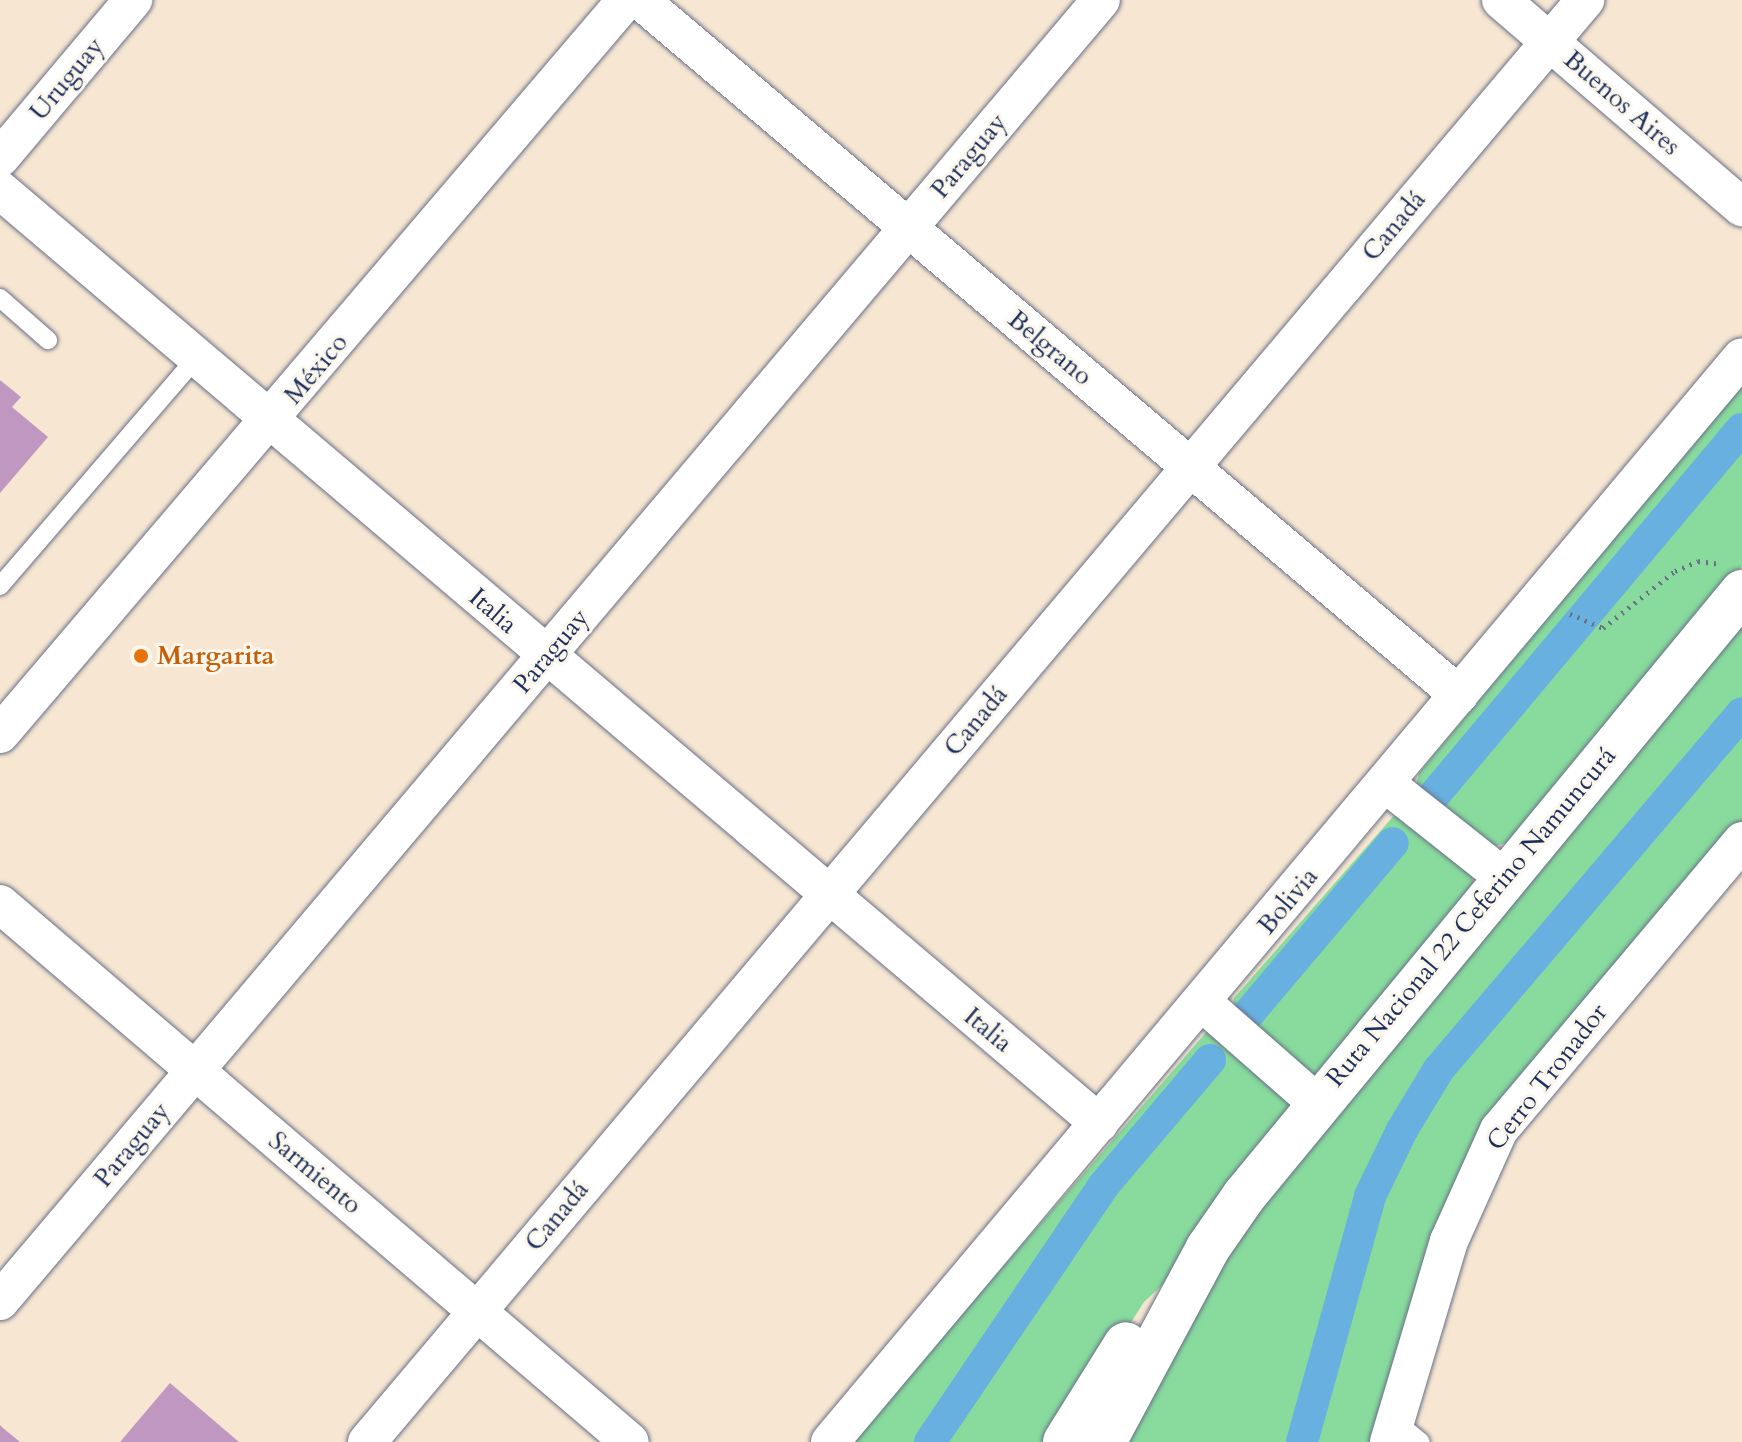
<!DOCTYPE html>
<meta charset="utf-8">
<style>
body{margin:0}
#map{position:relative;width:1742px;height:1442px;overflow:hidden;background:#f7e7d2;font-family:Cardo,serif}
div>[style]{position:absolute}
.green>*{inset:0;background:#88db9d}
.canal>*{height:32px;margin:-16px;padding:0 16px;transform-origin:16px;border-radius:16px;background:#68b0df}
.building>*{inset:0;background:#c097c0}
.path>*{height:5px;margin-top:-2.5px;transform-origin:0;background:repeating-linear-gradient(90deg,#686f87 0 2px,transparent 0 8px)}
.roads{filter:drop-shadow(0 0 2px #686f87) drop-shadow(0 0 2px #686f87)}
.lane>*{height:18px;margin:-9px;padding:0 9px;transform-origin:9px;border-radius:9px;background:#fff}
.street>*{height:38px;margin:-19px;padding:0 19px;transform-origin:19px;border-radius:19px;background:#fff}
.highway>*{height:44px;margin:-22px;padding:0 22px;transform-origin:22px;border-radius:22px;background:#fff}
.dots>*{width:22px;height:22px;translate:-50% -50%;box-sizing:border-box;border:4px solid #fbf7ec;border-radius:50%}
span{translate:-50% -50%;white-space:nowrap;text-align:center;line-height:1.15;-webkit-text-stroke:6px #fbf7ec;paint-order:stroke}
.street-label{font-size:26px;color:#1b2f5e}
.food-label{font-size:26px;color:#c56008;font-weight:700}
.left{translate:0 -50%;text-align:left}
</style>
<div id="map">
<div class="green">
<i style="clip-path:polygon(1742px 384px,1742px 566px,1509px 842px,1490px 848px,1415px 789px,1419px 773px)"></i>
<i style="clip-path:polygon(1742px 619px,1742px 825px,1507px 1104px,1376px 1442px,1120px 1442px,1253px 1209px)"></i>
<i style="clip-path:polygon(1397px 812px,1472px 872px,1473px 883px,1314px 1078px,1233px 1006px,1234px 998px)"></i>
<i style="clip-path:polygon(1209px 1029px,1288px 1087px,1293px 1109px,1181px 1268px,1144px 1302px,1055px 1442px,851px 1442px)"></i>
</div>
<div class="canal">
<i style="left:1431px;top:799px;width:483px;rotate:-50deg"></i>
<i style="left:1250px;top:1012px;width:221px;rotate:-49.8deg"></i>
<i style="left:930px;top:1442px;width:310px;rotate:-55.9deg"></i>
<i style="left:1104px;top:1185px;width:164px;rotate:-49.7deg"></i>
<i style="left:1302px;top:1442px;width:255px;rotate:-74.5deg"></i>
<i style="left:1370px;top:1196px;width:73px;rotate:-64.1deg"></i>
<i style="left:1402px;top:1130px;width:71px;rotate:-58.8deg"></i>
<i style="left:1439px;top:1069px;width:467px;rotate:-49.6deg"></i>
</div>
<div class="building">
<i style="clip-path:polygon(0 380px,21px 397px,12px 407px,48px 437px,0 493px)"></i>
<i style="clip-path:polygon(170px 1383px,239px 1442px,120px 1442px)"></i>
<i style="clip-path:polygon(0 1425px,3px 1428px,20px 1442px,0 1442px)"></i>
</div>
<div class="path">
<i style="left:1570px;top:614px;width:36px;rotate:23deg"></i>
<i style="left:1603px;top:628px;width:92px;rotate:-38.4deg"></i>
<i style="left:1675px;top:571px;width:25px;rotate:-23deg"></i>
<i style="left:1698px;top:561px;width:22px;rotate:8deg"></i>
</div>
<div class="roads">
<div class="lane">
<i style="left:0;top:298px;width:64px;rotate:41.2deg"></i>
<i style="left:0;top:586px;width:301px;rotate:-49.3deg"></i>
<i style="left:1395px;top:1421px;width:33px;rotate:39deg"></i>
</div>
<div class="street">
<i style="left:640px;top:0;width:1074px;rotate:40.32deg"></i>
<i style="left:1501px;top:0;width:318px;rotate:40.7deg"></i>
<i style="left:0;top:158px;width:207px;rotate:-49.9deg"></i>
<i style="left:0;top:190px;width:1442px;rotate:40.33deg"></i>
<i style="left:0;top:734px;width:965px;rotate:-49.54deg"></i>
<i style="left:1386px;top:784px;width:148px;rotate:38.4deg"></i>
<i style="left:0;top:904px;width:828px;rotate:40.5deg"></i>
<i style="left:1203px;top:1003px;width:152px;rotate:41.3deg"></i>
<i style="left:0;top:1301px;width:1704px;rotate:-49.76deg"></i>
<i style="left:367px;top:1442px;width:1888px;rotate:-49.81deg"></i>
<i style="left:830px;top:1442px;width:1417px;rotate:-49.95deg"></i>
<i style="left:1389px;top:1442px;width:210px;rotate:-73.4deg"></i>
<i style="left:1449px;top:1241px;width:122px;rotate:-65.8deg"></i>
<i style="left:1499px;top:1130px;width:378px;rotate:-49.9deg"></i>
</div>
<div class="highway">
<i style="left:1065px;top:1442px;width:115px;rotate:-58.1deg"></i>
<i style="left:1104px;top:1442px;width:220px;rotate:-61.8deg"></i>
<i style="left:1208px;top:1248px;width:63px;rotate:-55.3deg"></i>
<i style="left:1244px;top:1196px;width:783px;rotate:-50.49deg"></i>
</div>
</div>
<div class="dots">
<i style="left:141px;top:656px;background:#e8710a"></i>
</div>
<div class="street-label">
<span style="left:67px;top:79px;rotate:-50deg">Uruguay</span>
<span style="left:1622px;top:103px;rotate:41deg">Buenos Aires</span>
<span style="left:969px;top:156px;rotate:-50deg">Paraguay</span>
<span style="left:1394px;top:226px;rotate:-50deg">Canadá</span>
<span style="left:1050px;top:348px;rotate:40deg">Belgrano</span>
<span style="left:316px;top:369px;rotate:-50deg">México</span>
<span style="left:493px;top:611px;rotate:41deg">Italia</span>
<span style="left:551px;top:651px;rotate:-50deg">Paraguay</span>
<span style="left:976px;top:721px;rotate:-50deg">Canadá</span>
<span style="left:1288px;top:901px;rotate:-50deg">Bolivia</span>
<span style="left:1471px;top:917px;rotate:-50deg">Ruta Nacional 22 Ceferino Namuncurá</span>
<span style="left:988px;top:1030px;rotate:40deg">Italia</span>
<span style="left:1547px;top:1077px;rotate:-52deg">Cerro Tronador</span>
<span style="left:132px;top:1145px;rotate:-50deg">Paraguay</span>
<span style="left:315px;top:1173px;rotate:40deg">Sarmiento</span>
<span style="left:557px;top:1216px;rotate:-50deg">Canadá</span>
</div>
<div class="food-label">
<span class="left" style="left:157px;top:656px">Margarita</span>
</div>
</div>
